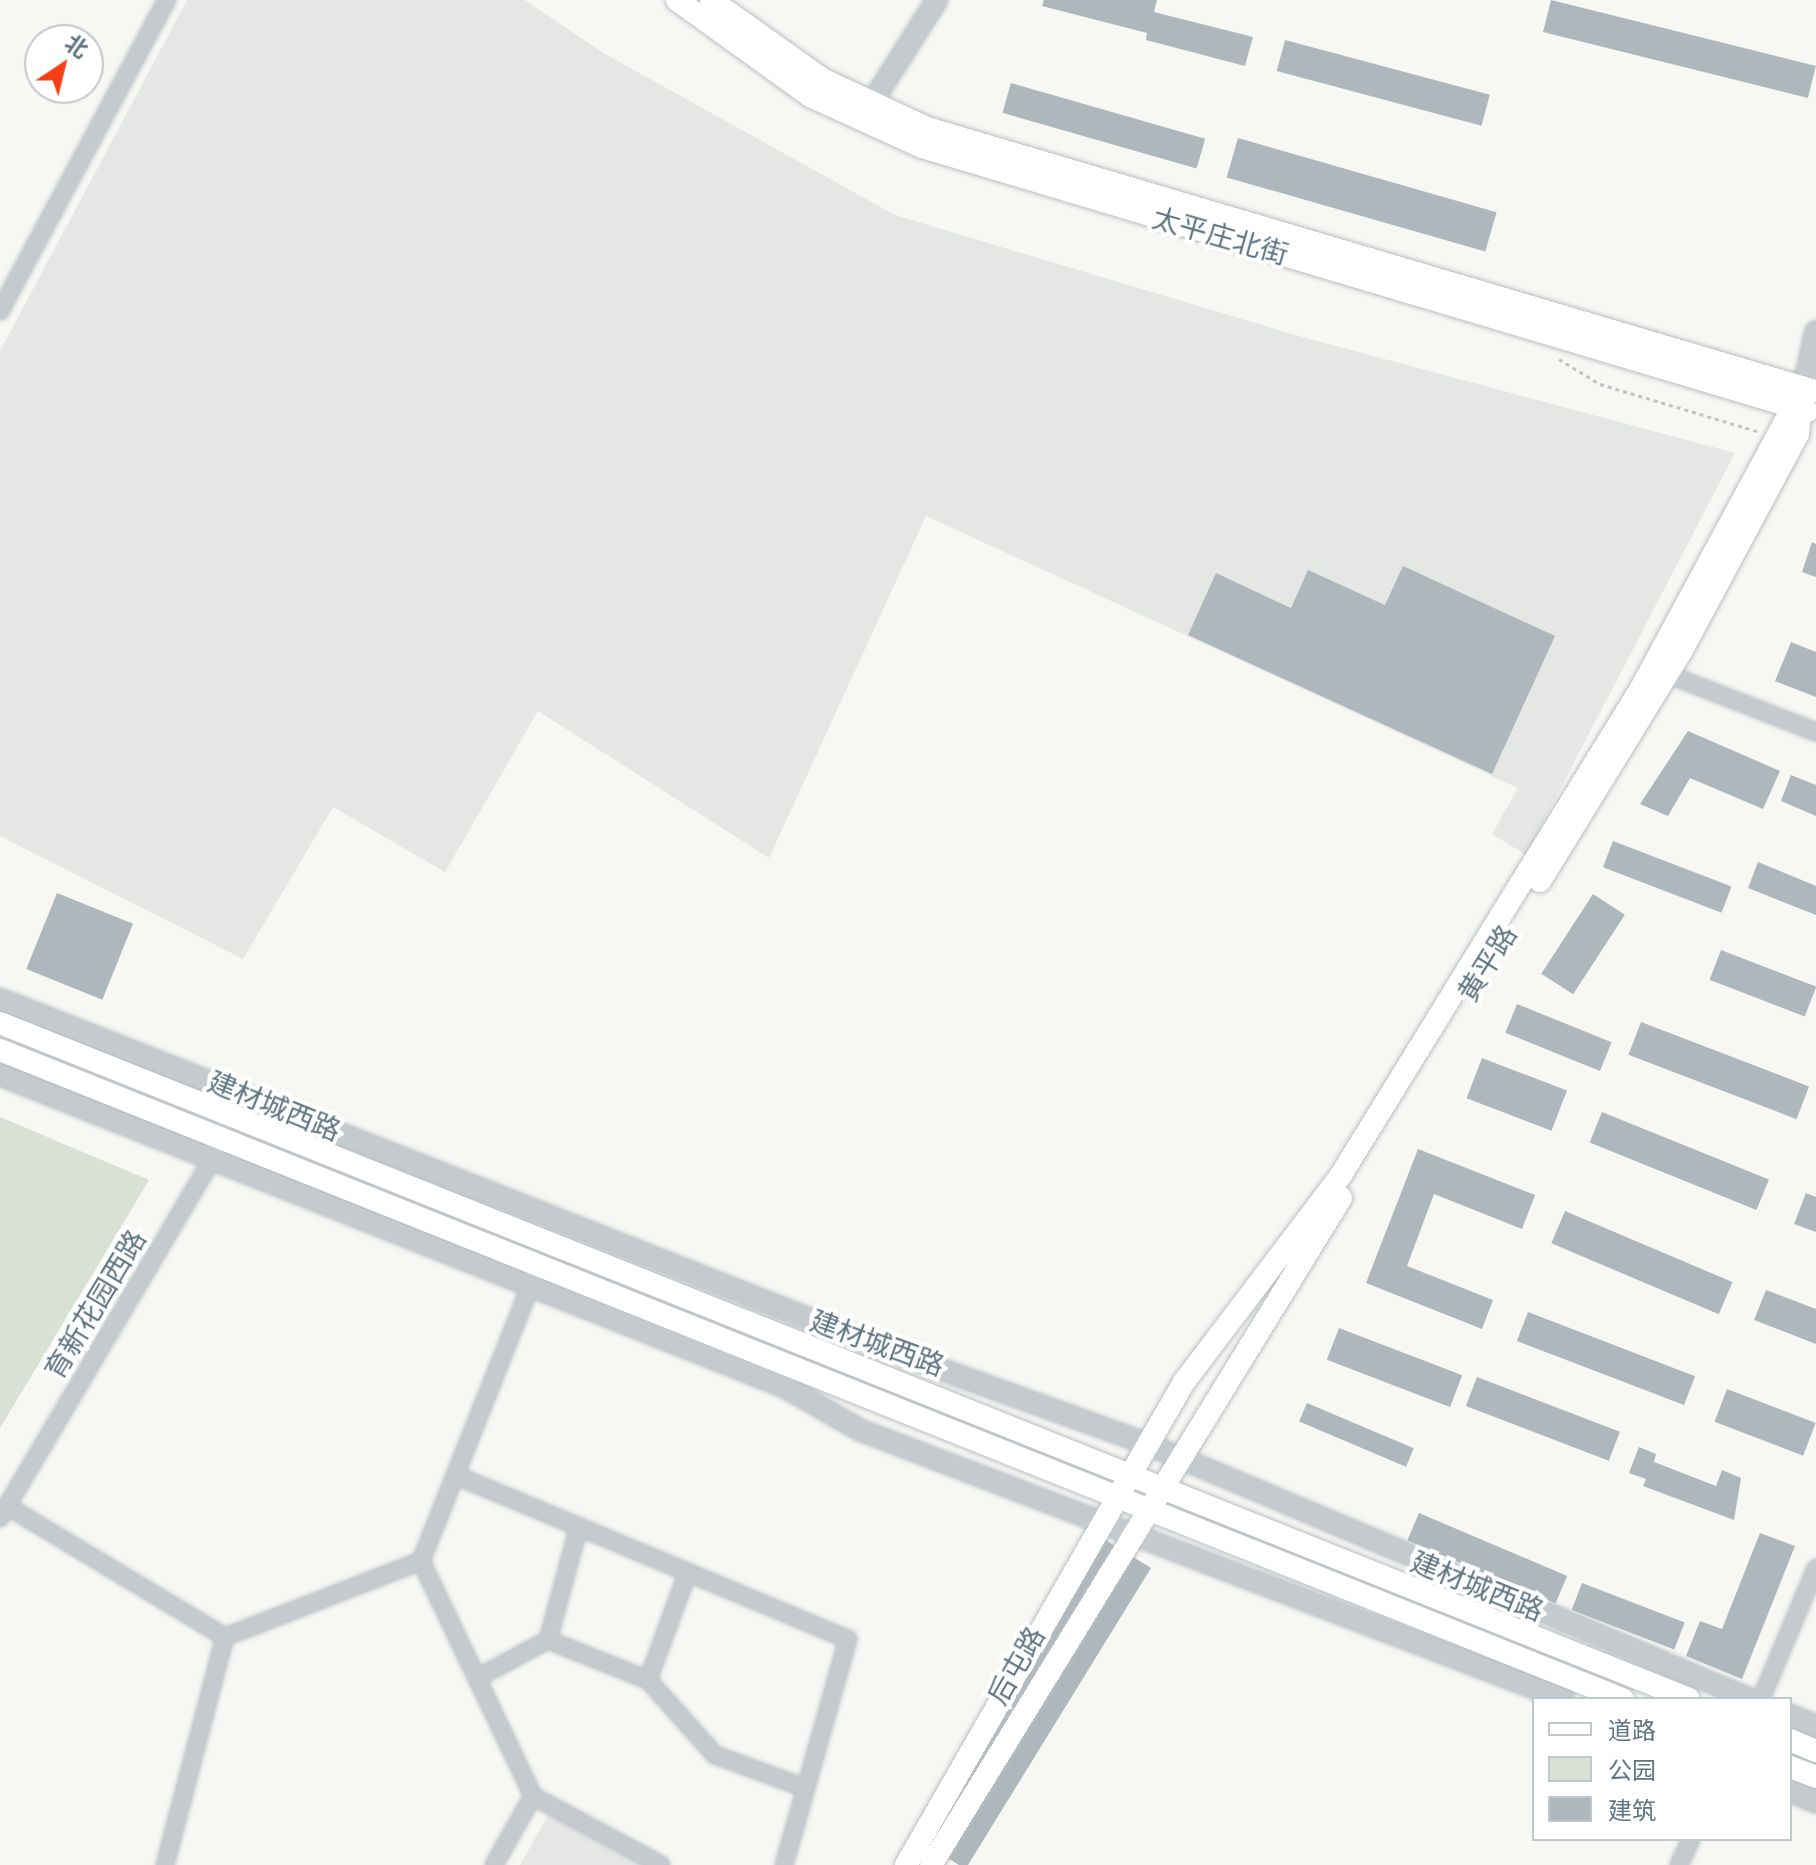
<!DOCTYPE html>
<meta charset="utf-8">
<style>
body{margin:0}
#map{position:relative;width:1816px;height:1865px;overflow:hidden;background:#f7f7f4;font-family:Jost,"Noto Sans SC",sans-serif}
div>[style]{position:absolute}
.built>*{inset:0;background:#e5e7e5}
.green>*{inset:0;background:#d9e0d4}
.building>*{inset:0;background:#adb7bc;transform-origin:0 0}
.path>*{height:3px;margin-top:-1.5px;transform-origin:0;background:repeating-linear-gradient(90deg,#c0c3c5 0 4px,transparent 0 8px)}
.roads{filter:drop-shadow(0 0 2px #b9bfc3) drop-shadow(0 0 2px #b9bfc3)}
.minor>*{height:16px;margin:-8px;padding:0 8px;transform-origin:8px;border-radius:8px;background:#c4cacd}
.tertiary>*{height:20px;margin:-10px;padding:0 10px;transform-origin:10px;border-radius:10px;background:#c4cacd}
.secondary>*{height:22px;margin:-11px;padding:0 11px;transform-origin:11px;border-radius:11px;background:#fff}
span{translate:-50% -50%;white-space:nowrap;text-align:center;line-height:1.15;-webkit-text-stroke:8px #fff;paint-order:stroke}
.street-label{font-size:28px;color:#5f7582}
.legend{position:absolute;left:1532px;top:1697px;width:260px;height:144px;box-sizing:border-box;background:#fff;border:2px solid #bfc8cd;margin:0;padding:10px 14px;list-style:none;font-size:24px;color:#5f7582}
.legend li{display:flex;align-items:center;gap:16px;height:40px}
.legend b{width:40px;border:2px solid #bfc8cd}
.north{position:absolute;left:24px;top:24px;width:80px;height:80px;box-sizing:border-box;background:#fff;border:2px solid #bfc8cd;border-radius:50%;rotate:35deg;font-size:22px;font-weight:700;line-height:32px;text-align:center;color:#5f7582}
.north::after{content:'';display:block;margin:auto;width:28px;height:36px;background:#f53d16;clip-path:polygon(50% 0,100% 100%,50% 72%,0 100%)}
</style>
<div id="map">
<div class="built">
<i style="clip-path:polygon(187px 0,525px 0,605px 54px,895px 215px,1295px 335px,1735px 453px,1526px 855px,1492px 834px,1518px 788px,926px 516px,769px 858px,538px 711px,445px 872px,333px 807px,243px 959px,0 836px,0 351px)"></i>
<i style="clip-path:polygon(552px 1808px,654px 1865px,520px 1865px)"></i>
</div>
<div class="green">
<i style="clip-path:polygon(0 1117px,149px 1180px,0 1428px)"></i>
</div>
<div class="building">
<i style="clip-path:polygon(1044px 0,1157px 0,1154px 12px,1253px 37px,1245px 66px,1146px 40px,1147px 33px,1042px 6px)"></i>
<i style="left:1551px;top:0;width:273px;height:33px;rotate:14deg"></i>
<i style="left:1285px;top:40px;width:212px;height:32px;rotate:15deg"></i>
<i style="left:1011px;top:83px;width:202px;height:31px;rotate:16deg"></i>
<i style="left:1238px;top:138px;width:269px;height:41px;rotate:16deg"></i>
<i style="clip-path:polygon(1812px 542px,1816px 544px,1816px 577px,1802px 572px)"></i>
<i style="clip-path:polygon(1403px 566px,1555px 636px,1492px 774px,1188px 635px,1216px 573px,1291px 608px,1308px 570px,1385px 605px)"></i>
<i style="clip-path:polygon(1791px 642px,1816px 652px,1816px 697px,1775px 681px)"></i>
<i style="clip-path:polygon(1688px 731px,1780px 771px,1763px 809px,1690px 778px,1668px 816px,1640px 804px)"></i>
<i style="clip-path:polygon(1791px 775px,1816px 785px,1816px 816px,1781px 801px)"></i>
<i style="left:1613px;top:841px;width:127px;height:28px;rotate:21deg"></i>
<i style="clip-path:polygon(1758px 862px,1816px 886px,1816px 915px,1748px 888px)"></i>
<i style="left:57px;top:893px;width:82px;height:82px;rotate:22deg"></i>
<i style="left:1593px;top:894px;width:38px;height:95px;rotate:33deg"></i>
<i style="left:1721px;top:950px;width:102px;height:32px;rotate:21deg"></i>
<i style="left:1517px;top:1004px;width:102px;height:31px;rotate:22deg"></i>
<i style="left:1641px;top:1022px;width:180px;height:35px;rotate:21deg"></i>
<i style="left:1482px;top:1058px;width:91px;height:43px;rotate:21deg"></i>
<i style="left:1602px;top:1112px;width:180px;height:33px;rotate:22deg"></i>
<i style="clip-path:polygon(1418px 1149px,1535px 1195px,1522px 1229px,1434px 1194px,1407px 1266px,1493px 1300px,1482px 1329px,1366px 1283px)"></i>
<i style="clip-path:polygon(1806px 1193px,1816px 1197px,1816px 1232px,1794px 1224px)"></i>
<i style="left:1565px;top:1211px;width:182px;height:35px;rotate:23deg"></i>
<i style="clip-path:polygon(1766px 1290px,1816px 1309px,1816px 1344px,1754px 1320px)"></i>
<i style="left:1528px;top:1312px;width:179px;height:31px;rotate:21deg"></i>
<i style="left:1339px;top:1328px;width:132px;height:34px;rotate:21deg"></i>
<i style="left:1477px;top:1377px;width:153px;height:31px;rotate:21deg"></i>
<i style="left:1727px;top:1389px;width:95px;height:35px;rotate:21deg"></i>
<i style="left:1307px;top:1403px;width:116px;height:20px;rotate:23deg"></i>
<i style="clip-path:polygon(1639px 1447px,1656px 1454px,1654px 1462px,1716px 1486px,1722px 1470px,1741px 1478px,1734px 1520px,1643px 1486px,1646px 1479px,1629px 1473px)"></i>
<i style="left:1419px;top:1513px;width:161px;height:30px;rotate:23deg"></i>
<i style="clip-path:polygon(1760px 1533px,1795px 1546px,1742px 1679px,1686px 1656px,1700px 1621px,1722px 1629px)"></i>
<i style="clip-path:polygon(1102px 1538px,1151px 1568px,968px 1865px,959px 1865px,917px 1839px)"></i>
<i style="left:1582px;top:1583px;width:110px;height:29px;rotate:21deg"></i>
</div>
<div class="path">
<i style="left:1559px;top:359px;width:48px;rotate:31.4deg"></i>
<i style="left:1600px;top:384px;width:164px;rotate:16.7deg"></i>
</div>
<div class="roads">
<div class="minor">
<i style="left:0;top:311px;width:353px;rotate:-61.8deg"></i>
<i style="left:1657px;top:670px;width:171px;rotate:21.3deg"></i>
<i style="left:455px;top:1475px;width:426px;rotate:22.7deg"></i>
<i style="left:848px;top:1639px;width:235px;rotate:105.8deg"></i>
<i style="left:7px;top:1506px;width:254px;rotate:31deg"></i>
<i style="left:0;top:1518px;width:402px;rotate:-59.4deg"></i>
<i style="left:205px;top:1172px;width:63px;rotate:-67.5deg"></i>
<i style="left:579px;top:1526px;width:118px;rotate:105.2deg"></i>
<i style="left:548px;top:1640px;width:108px;rotate:21.8deg"></i>
<i style="left:648px;top:1680px;width:115px;rotate:-69.7deg"></i>
<i style="left:421px;top:1561px;width:260px;rotate:64.5deg"></i>
<i style="left:533px;top:1796px;width:79px;rotate:119.5deg"></i>
<i style="left:477px;top:1678px;width:81px;rotate:-28.2deg"></i>
<i style="left:648px;top:1680px;width:101px;rotate:48.2deg"></i>
<i style="left:715px;top:1755px;width:96px;rotate:20.1deg"></i>
<i style="left:1761px;top:1699px;width:142px;rotate:-67.2deg"></i>
<i style="left:533px;top:1796px;width:145px;rotate:28.3deg"></i>
<i style="left:165px;top:1865px;width:236px;rotate:-75.3deg"></i>
<i style="left:225px;top:1637px;width:210px;rotate:-21.2deg"></i>
<i style="left:421px;top:1561px;width:319px;rotate:-68.3deg"></i>
<i style="left:1679px;top:1865px;width:29px;rotate:-65deg"></i>
</div>
<div class="tertiary">
<i style="left:864px;top:115px;width:136px;rotate:-57.6deg"></i>
<i style="left:1803px;top:388px;width:58px;rotate:-77.2deg"></i>
<i style="left:0;top:999px;width:963px;rotate:21.56deg"></i>
<i style="left:896px;top:1353px;width:267px;rotate:19.9deg"></i>
<i style="left:1147px;top:1444px;width:655px;rotate:22.92deg"></i>
<i style="left:0;top:1075px;width:845px;rotate:21.68deg"></i>
<i style="left:785px;top:1387px;width:86px;rotate:29.8deg"></i>
<i style="left:860px;top:1430px;width:753px;rotate:20.94deg"></i>
<i style="left:1790px;top:1715px;width:28px;rotate:23deg"></i>
<i style="left:1790px;top:1791px;width:28px;rotate:23deg"></i>
</div>
<div class="secondary">
<i style="left:677px;top:0;width:164px;rotate:35.8deg"></i>
<i style="left:810px;top:96px;width:123px;rotate:24.5deg"></i>
<i style="left:922px;top:147px;width:924px;rotate:16.61deg"></i>
<i style="left:711px;top:0;width:136px;rotate:35.4deg"></i>
<i style="left:822px;top:79px;width:116px;rotate:25deg"></i>
<i style="left:927px;top:128px;width:926px;rotate:16.5deg"></i>
<i style="left:1540px;top:881px;width:269px;rotate:-58.4deg"></i>
<i style="left:1681px;top:652px;width:247px;rotate:-61.8deg"></i>
<i style="left:1798px;top:434px;width:40px;rotate:-84.3deg"></i>
<i style="left:0;top:1023px;width:1819px;rotate:21.81deg"></i>
<i style="left:0;top:1050px;width:1748px;rotate:21.8deg"></i>
<i style="left:1790px;top:1740px;width:28px;rotate:23deg"></i>
<i style="left:1790px;top:1767px;width:28px;rotate:21deg"></i>
<i style="left:906px;top:1865px;width:557px;rotate:-60.08deg"></i>
<i style="left:1184px;top:1382px;width:260px;rotate:-52.8deg"></i>
<i style="left:1341px;top:1175px;width:570px;rotate:-58.35deg"></i>
<i style="left:1640px;top:690px;width:343px;rotate:-61.6deg"></i>
<i style="left:931px;top:1865px;width:783px;rotate:-58.42deg"></i>
</div>
</div>
<div class="street-label">
<span style="left:1220px;top:237px;rotate:16deg">太平庄北街</span>
<span style="left:1488px;top:964px;rotate:-58deg">黄平路</span>
<span style="left:274px;top:1107px;rotate:22deg">建材城西路</span>
<span style="left:96px;top:1305px;rotate:-59deg">育新花园西路</span>
<span style="left:877px;top:1344px;rotate:20deg">建材城西路</span>
<span style="left:1477px;top:1587px;rotate:22deg">建材城西路</span>
<span style="left:1017px;top:1666px;rotate:-60deg">后屯路</span>
</div>
<ul class="legend">
<li><b style="height:10px;background:#fff"></b>道路</li>
<li><b style="height:22px;background:#d9e0d4"></b>公园</li>
<li><b style="height:22px;background:#adb7bc"></b>建筑</li>
</ul>
<div class="north">北</div>
</div>
